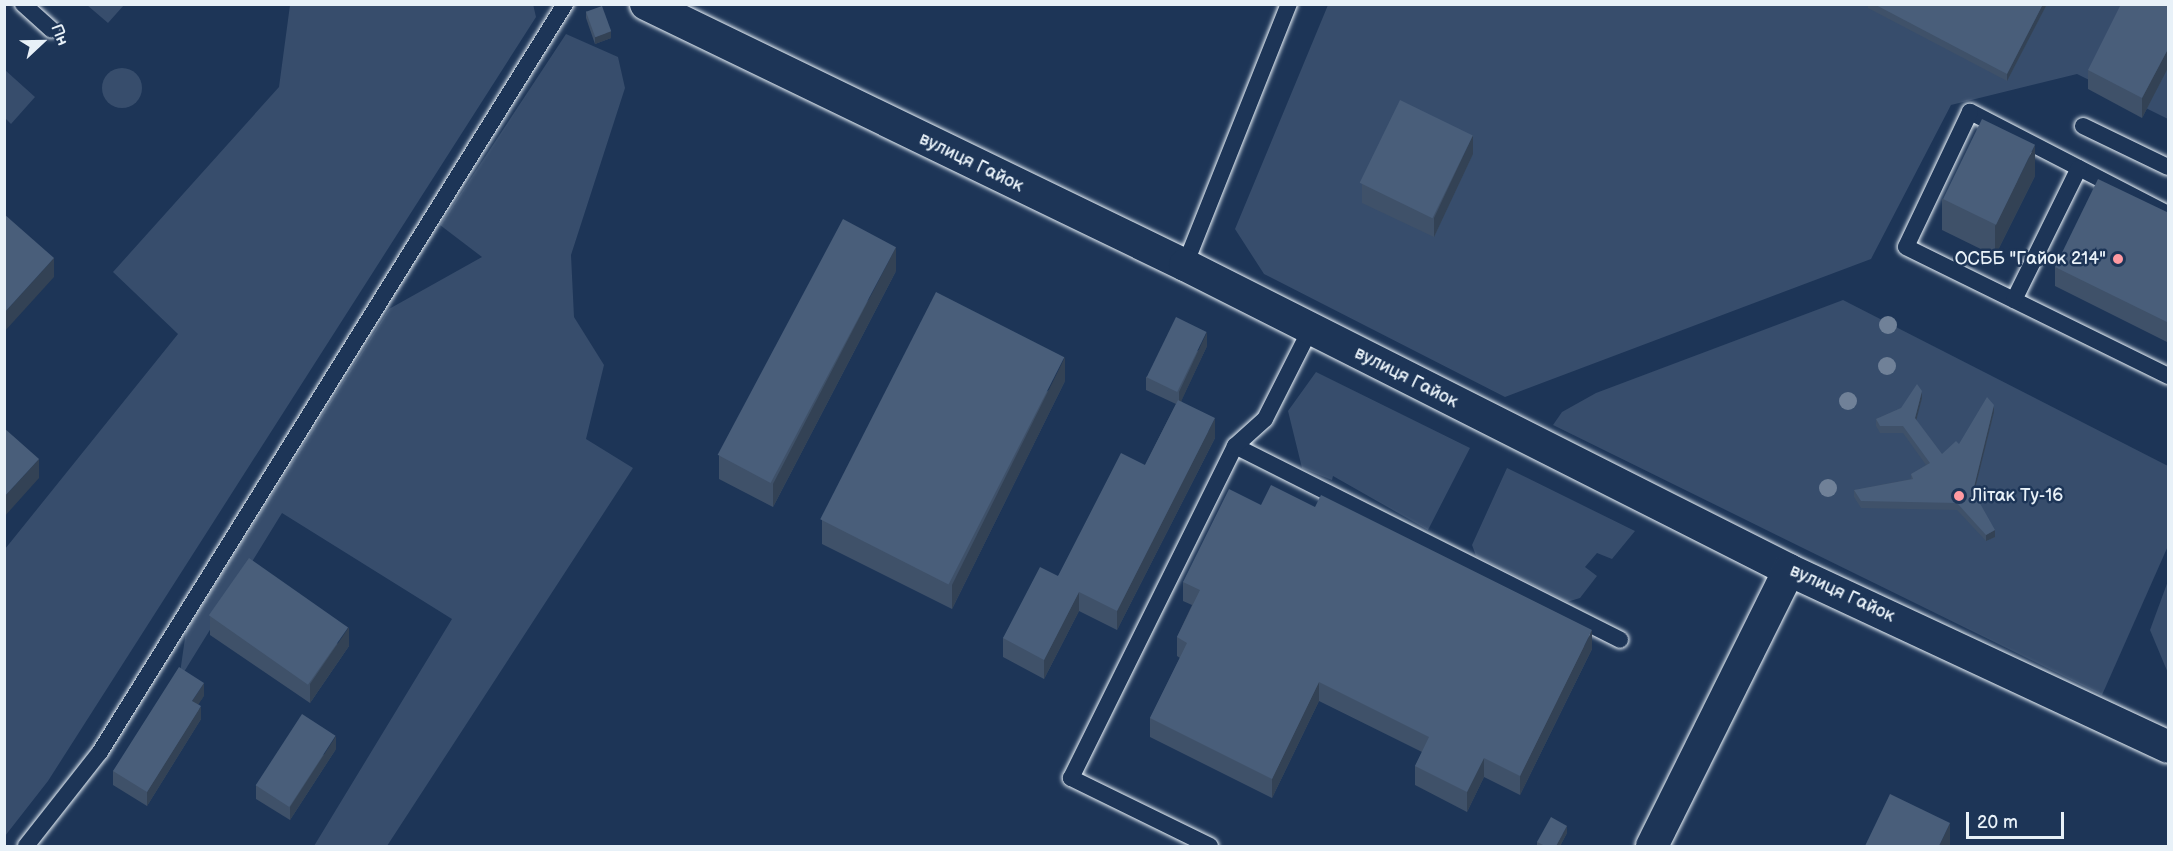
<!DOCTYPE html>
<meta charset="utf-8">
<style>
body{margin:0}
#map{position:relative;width:2173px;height:851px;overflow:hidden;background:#1d3557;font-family:"Balsamiq Sans",sans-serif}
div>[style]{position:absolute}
.green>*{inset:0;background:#374d6c}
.round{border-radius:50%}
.roads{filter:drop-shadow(0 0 2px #e8f1f8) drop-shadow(0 0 2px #e8f1f8)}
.lane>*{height:16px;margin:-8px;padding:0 8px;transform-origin:8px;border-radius:8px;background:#1d3557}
.street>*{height:32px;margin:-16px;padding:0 16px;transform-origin:16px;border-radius:16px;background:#1d3557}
.trees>*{width:18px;height:18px;margin:-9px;border-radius:50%;background:#708198}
.wall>*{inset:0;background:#3f5169}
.shaded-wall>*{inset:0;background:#334255}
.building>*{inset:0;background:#495e7a;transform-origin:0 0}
.dots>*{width:16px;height:16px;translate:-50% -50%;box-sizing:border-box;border:3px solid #1d3557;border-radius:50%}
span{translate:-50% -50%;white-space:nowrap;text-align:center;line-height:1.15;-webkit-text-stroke:5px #1d3557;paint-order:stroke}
.street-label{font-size:18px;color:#e8f1f8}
.poi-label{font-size:18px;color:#e8f1f8}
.right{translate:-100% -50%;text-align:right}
.left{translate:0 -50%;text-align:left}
.frame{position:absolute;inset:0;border:6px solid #e8f1f8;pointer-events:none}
.north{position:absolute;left:12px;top:12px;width:60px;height:60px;-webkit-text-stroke:4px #1d3557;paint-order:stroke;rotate:68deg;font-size:16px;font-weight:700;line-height:24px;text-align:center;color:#e8f1f8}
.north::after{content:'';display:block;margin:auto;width:21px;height:27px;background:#e8f1f8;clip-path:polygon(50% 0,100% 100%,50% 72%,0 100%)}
.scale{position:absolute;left:1966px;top:812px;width:98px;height:27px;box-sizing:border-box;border:3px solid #e8f1f8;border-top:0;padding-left:8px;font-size:18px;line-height:21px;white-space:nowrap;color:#e8f1f8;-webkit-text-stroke:4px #1d3557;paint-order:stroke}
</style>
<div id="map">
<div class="green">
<i style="clip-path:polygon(87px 5px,124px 5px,108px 23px)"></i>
<i style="clip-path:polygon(290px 5px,533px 4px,536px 17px,48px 781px,5px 836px,5px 549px,178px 334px,113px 272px,279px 87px)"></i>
<i style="clip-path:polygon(1328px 5px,2168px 5px,2168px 119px,2077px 74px,1951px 105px,1871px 259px,1505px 397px,1264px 274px,1235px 229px)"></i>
<i style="clip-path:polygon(566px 34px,618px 57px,625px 88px,571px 255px,574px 317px,604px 365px,586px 439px,633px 468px,387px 846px,314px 846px,452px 619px,282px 513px,179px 680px,186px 631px,389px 309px,482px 257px,440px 225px)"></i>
<i class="round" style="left:102px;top:68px;width:40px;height:40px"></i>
<i style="clip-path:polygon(5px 70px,35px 97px,11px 124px,5px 118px)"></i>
<i style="clip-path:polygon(1843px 300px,2168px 466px,2168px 546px,2102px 695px,1553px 425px,1562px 412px,1596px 393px)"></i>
<i style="clip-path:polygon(1316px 372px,1470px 448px,1428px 530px,1333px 476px,1332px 480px,1302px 468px,1288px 411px)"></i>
<i style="clip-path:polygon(1507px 468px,1635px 531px,1612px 559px,1597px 553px,1585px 567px,1597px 576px,1580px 598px,1567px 602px,1476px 556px,1472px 545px)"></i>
<i style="clip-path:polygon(2168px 581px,2168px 673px,2150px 630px)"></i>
</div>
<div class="roads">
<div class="lane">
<i style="left:23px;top:4px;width:38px;rotate:42deg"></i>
<i style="left:2083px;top:126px;width:94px;rotate:25.8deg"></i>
<i style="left:2168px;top:214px;width:223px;rotate:-152.7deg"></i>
<i style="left:1970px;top:112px;width:149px;rotate:115.4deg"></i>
<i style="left:1906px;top:247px;width:292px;rotate:26.2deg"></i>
<i style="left:1185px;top:265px;width:281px;rotate:-68.3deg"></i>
<i style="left:2014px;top:300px;width:147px;rotate:-63.8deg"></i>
<i style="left:1235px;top:446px;width:431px;rotate:26.7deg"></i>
<i style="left:26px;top:846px;width:120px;rotate:-51.8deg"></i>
<i style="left:100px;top:752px;width:881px;rotate:-58.13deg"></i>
<i style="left:1210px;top:846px;width:155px;rotate:-153.9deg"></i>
<i style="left:1071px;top:778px;width:370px;rotate:-63.7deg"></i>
<i style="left:1235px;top:446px;width:40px;rotate:-42deg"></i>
<i style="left:1265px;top:419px;width:100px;rotate:-63.2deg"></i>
</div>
<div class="street">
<i style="left:646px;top:4px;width:599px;rotate:25.84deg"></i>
<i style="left:1185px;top:265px;width:677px;rotate:26.79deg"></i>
<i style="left:1789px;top:570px;width:418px;rotate:25deg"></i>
<i style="left:1652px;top:846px;width:308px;rotate:-63.6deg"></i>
</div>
</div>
<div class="trees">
<i style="left:1888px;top:325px"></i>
<i style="left:1887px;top:366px"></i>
<i style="left:1848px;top:401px"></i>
<i style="left:1828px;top:488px"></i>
</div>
<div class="wall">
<i style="clip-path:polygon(1868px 4px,2047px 4px,2007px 81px,1868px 8px)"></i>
<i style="clip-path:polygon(2169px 4px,2169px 66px,2142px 118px,2088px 89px,2088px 70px)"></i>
<i style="clip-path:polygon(586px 11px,611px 38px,595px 44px,586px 18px)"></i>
<i style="clip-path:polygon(1473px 154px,1434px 237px,1362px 203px,1362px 184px)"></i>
<i style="clip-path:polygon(2035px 176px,1995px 256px,1942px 230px,1942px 199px)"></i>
<i style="clip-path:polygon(2169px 213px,2169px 343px,2055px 286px,2055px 267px)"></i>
<i style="clip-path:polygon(896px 271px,773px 507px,719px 479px,719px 456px)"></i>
<i style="clip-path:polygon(1207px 346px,1181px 401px,1215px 438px,1117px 630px,1079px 611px,1044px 679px,1003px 657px,1003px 638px,1058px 576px,1145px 465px,1176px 404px,1146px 390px,1146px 377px)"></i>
<i style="clip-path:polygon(1065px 381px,952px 609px,822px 544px,822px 520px)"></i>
<i style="clip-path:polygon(1922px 398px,1916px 420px,1942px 454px,1959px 444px,1994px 412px,1974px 493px,1995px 537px,1986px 541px,1957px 510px,1861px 508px,1854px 497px,1854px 490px,1911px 479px,1911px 474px,1926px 465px,1903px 433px,1880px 433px,1876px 426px,1876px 419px,1901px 408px)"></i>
<i style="clip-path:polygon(1261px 505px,1592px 649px,1520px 795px,1484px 777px,1467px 812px,1415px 785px,1415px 766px,1422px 752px,1319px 701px,1272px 798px,1150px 737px,1150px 718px,1180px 658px,1177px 656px,1177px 637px,1192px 605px,1183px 601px,1183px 582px)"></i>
<i style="clip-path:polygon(210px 616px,349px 646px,310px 703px,210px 635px)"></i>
<i style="clip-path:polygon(204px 696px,198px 704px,201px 719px,147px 806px,113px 785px,113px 771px)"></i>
<i style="clip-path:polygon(336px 749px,290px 820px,256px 799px,256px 785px)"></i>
<i style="clip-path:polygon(1567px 833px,1560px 846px,1537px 846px,1537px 842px)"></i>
</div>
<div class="shaded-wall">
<i style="clip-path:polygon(2043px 4px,2047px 4px,2007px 81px,2007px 74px)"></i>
<i style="clip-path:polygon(611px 31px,611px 38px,595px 44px,595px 37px)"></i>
<i style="clip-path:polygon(2169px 47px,2169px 66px,2142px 118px,2142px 98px)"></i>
<i style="clip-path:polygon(1473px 135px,1473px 154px,1434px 237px,1434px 218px)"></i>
<i style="clip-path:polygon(2035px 145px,2035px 176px,1995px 256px,1995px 226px)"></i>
<i style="clip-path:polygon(896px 247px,896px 271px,773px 507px,773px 484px)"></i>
<i style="clip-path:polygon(54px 258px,54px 277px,4px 332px,4px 313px)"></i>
<i style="clip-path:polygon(1207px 332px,1207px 346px,1179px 406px,1179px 392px)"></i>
<i style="clip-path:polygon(1065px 357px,1065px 381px,952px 609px,952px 585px)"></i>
<i style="clip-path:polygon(1922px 391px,1922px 398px,1915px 425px,1915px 418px)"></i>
<i style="clip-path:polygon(1994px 405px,1994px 412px,1973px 497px,1973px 491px)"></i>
<i style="clip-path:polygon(1215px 418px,1215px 438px,1117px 630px,1117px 611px)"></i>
<i style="clip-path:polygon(39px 459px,39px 478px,4px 517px,4px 497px)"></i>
<i style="clip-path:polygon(1995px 530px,1995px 537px,1986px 541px,1986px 535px)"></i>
<i style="clip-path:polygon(1079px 592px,1079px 611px,1044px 679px,1044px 660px)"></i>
<i style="clip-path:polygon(349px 627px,349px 646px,310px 703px,310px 684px)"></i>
<i style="clip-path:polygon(1592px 630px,1592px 649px,1520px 795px,1520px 776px)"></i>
<i style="clip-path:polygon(1319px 682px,1319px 701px,1272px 798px,1272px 779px)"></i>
<i style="clip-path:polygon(204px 683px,204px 696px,192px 714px,192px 701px)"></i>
<i style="clip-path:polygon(201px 706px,201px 719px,147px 806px,147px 792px)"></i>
<i style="clip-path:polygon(336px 736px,336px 749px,290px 820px,290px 807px)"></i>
<i style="clip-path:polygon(1484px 758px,1484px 777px,1467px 812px,1467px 792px)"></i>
<i style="clip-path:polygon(1950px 823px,1950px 846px,1939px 846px)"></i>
<i style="clip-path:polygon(1567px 826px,1567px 833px,1560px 846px,1556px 846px)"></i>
</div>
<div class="building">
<i style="clip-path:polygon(1874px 4px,2043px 4px,2007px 74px)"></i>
<i style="clip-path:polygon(2121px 4px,2169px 4px,2169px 47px,2142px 98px,2088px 70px)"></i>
<i style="left:602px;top:6px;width:27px;height:17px;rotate:70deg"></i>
<i style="left:1400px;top:100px;width:81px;height:92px;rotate:26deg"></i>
<i style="left:1982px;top:119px;width:59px;height:89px;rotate:26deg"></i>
<i style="clip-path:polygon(2098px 179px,2169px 213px,2169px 323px,2055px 267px)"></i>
<i style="clip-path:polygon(4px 214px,54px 258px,4px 313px)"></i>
<i style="left:843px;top:219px;width:60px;height:267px;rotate:28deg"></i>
<i style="left:936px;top:292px;width:144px;height:255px;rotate:27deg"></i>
<i style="left:1176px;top:317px;width:34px;height:67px;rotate:26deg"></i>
<i style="clip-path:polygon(1917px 384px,1922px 391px,1915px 418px,1942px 454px,1956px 441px,1959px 444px,1987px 397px,1994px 405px,1973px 491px,1995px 530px,1986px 535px,1957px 503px,1861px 501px,1854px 490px,1913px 479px,1911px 474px,1930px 463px,1903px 426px,1880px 426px,1876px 419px,1901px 408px)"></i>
<i style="clip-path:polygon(1178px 400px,1215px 418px,1117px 611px,1079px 592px,1044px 660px,1003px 638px,1040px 567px,1058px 576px,1121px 453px,1145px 465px)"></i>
<i style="clip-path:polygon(4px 428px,39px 459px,4px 497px)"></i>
<i style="clip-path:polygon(1271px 485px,1315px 507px,1321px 495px,1592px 630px,1520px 776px,1484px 758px,1467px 792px,1415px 766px,1429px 737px,1319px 682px,1272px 779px,1150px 718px,1187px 643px,1177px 637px,1200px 590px,1183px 582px,1229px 489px,1261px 505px)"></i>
<i style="left:249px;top:558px;width:121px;height:70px;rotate:35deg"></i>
<i style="clip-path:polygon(179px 667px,204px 683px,192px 701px,201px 706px,147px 792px,113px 771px)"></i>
<i style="left:302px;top:714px;width:40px;height:85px;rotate:33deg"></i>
<i style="clip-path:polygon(1890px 794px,1950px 823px,1939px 846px,1865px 846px)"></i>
<i style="clip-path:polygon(1551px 817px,1567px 826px,1556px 846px,1545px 846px,1537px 842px)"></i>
</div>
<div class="dots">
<i style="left:2118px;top:259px;background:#ff9aa2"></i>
<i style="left:1959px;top:496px;background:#ff9aa2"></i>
</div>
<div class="street-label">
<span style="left:971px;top:163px;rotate:26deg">вулиця Гайок</span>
<span style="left:1406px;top:378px;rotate:27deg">вулиця Гайок</span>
<span style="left:1842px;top:594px;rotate:25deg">вулиця Гайок</span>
</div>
<div class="poi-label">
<span class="right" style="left:2106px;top:259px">ОСББ "Гайок 214"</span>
<span class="left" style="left:1971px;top:496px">Літак Ту-16</span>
</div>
<div class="frame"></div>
<div class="north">Пн</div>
<div class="scale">20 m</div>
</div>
